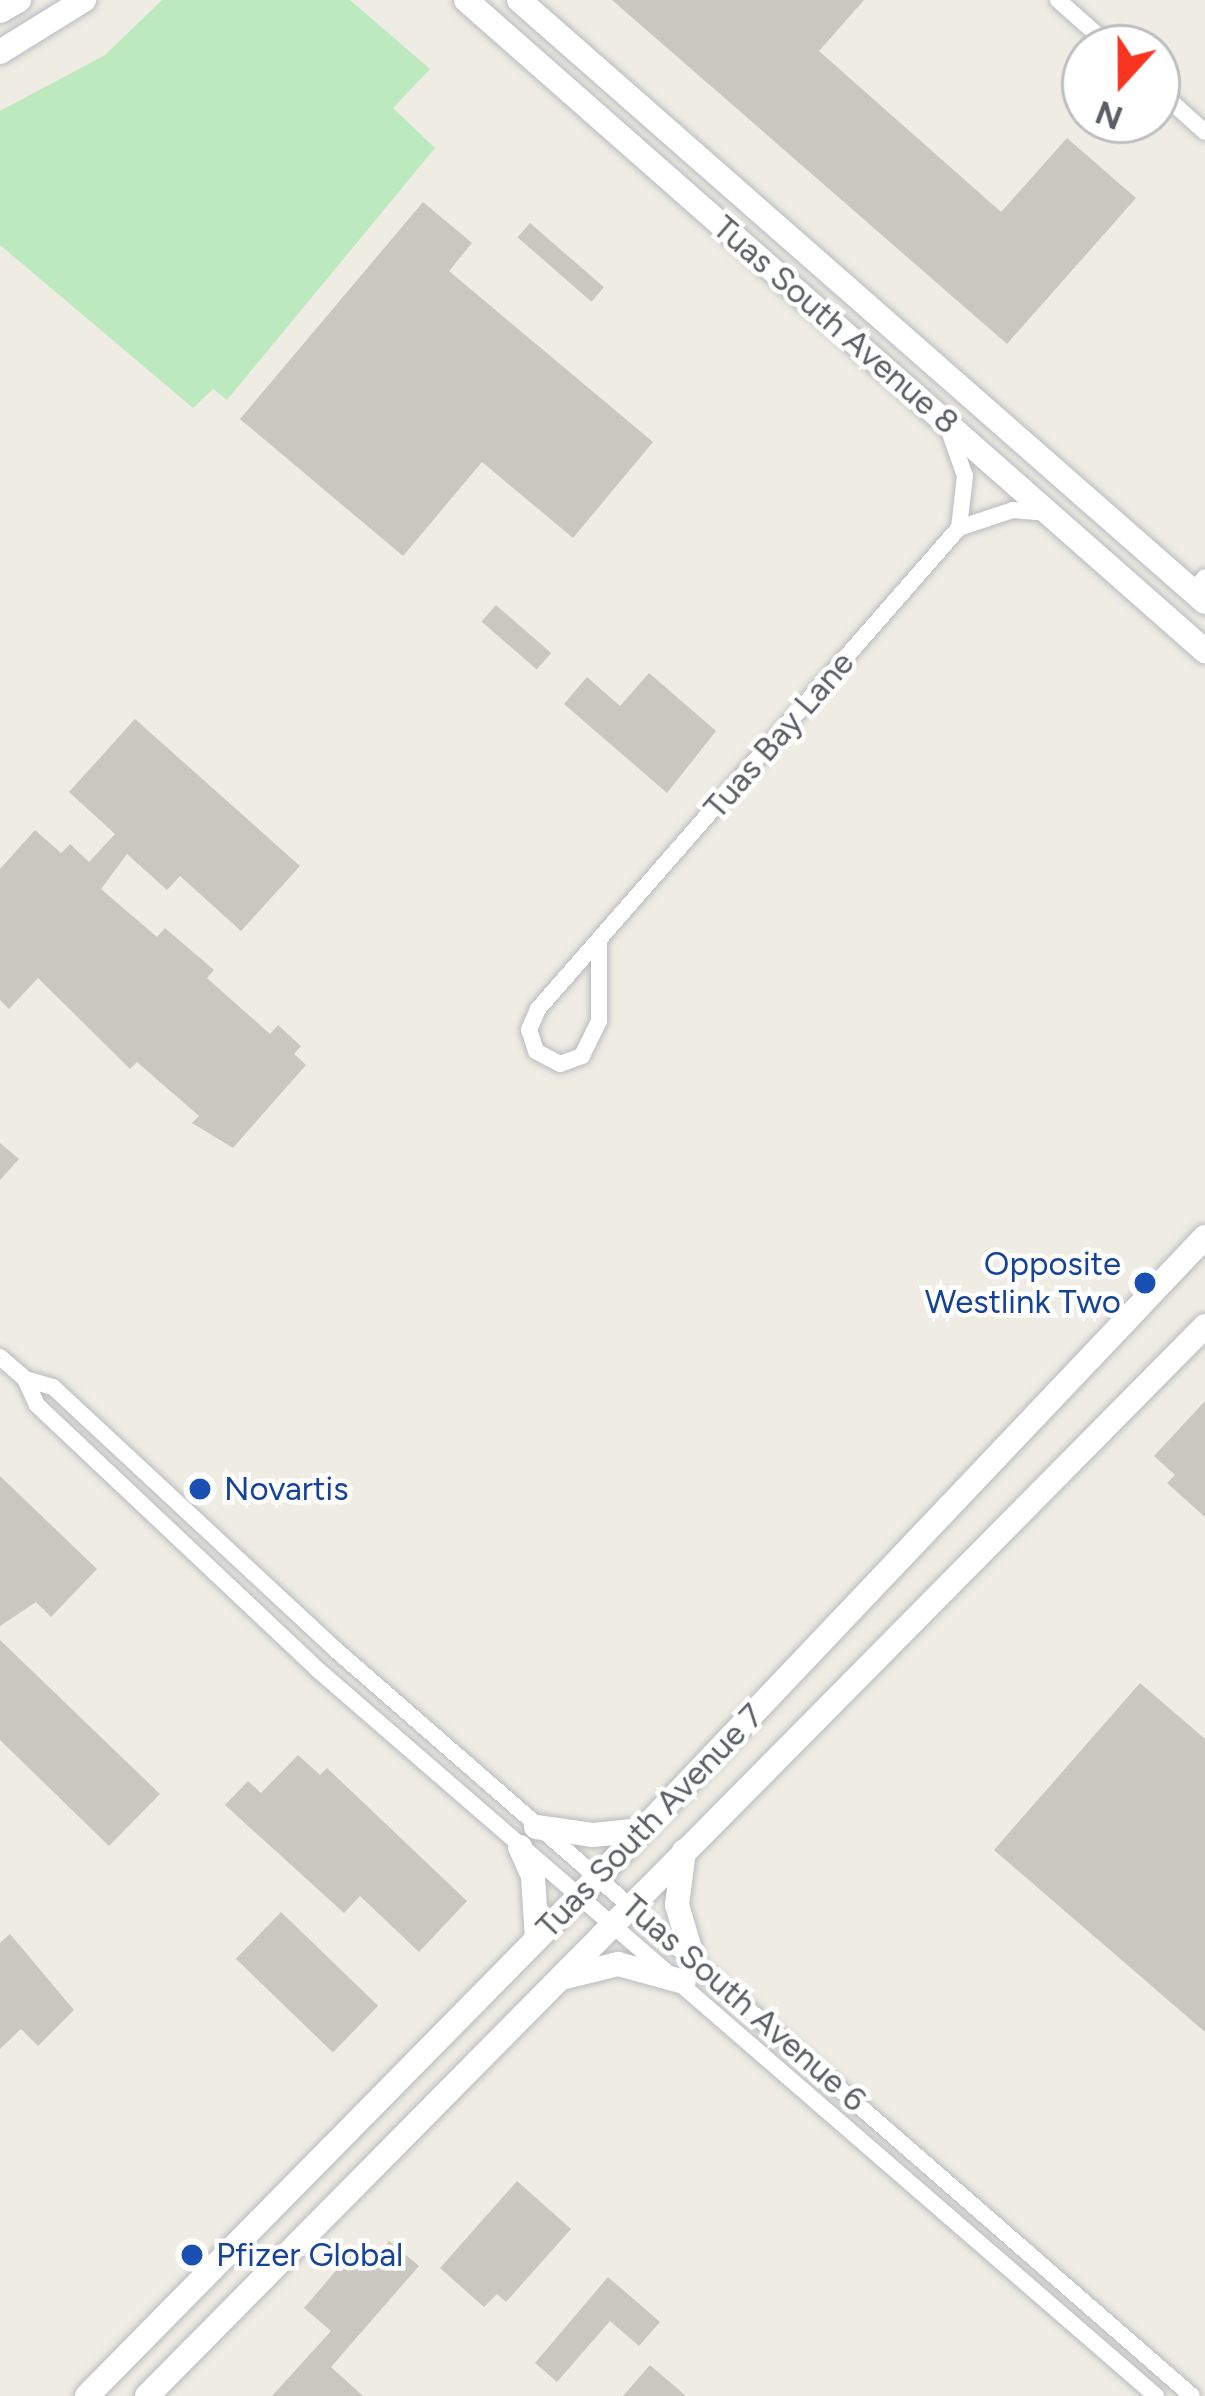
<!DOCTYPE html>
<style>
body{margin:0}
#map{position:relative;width:1205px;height:2396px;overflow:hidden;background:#efede3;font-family:Figtree,sans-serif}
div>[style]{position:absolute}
.green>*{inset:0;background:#bde9be}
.building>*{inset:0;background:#cac6c0;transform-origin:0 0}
.roads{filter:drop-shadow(0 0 3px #b8bbc0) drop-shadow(0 0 3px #b8bbc0)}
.street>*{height:16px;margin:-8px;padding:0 8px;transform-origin:8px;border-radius:8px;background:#fff}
.secondary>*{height:24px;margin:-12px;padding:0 12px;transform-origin:12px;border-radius:12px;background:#fff}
.dots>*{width:33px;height:33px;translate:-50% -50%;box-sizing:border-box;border:6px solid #fff;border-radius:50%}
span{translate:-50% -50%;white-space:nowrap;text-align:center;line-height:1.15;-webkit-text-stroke:9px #fff;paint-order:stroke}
.street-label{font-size:33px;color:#5b5f65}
.transit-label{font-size:33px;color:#164399}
.right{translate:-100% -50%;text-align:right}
.left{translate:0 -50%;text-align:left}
.north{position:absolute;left:1061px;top:24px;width:120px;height:120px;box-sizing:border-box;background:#fff;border:3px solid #bdbfc1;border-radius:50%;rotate:201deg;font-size:33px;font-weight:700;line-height:48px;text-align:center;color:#5b5f65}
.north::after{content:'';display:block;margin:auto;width:42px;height:54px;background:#f73521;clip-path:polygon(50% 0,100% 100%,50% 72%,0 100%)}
</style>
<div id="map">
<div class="green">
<i style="clip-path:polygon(162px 0,350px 0,430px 69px,393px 108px,435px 148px,227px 400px,213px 389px,193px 408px,0 245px,0 111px,105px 55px)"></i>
</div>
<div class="building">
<i style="clip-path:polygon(612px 0,864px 0,819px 51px,1001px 212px,1067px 138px,1136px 198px,1007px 344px)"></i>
<i style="clip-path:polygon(423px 202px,472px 243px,449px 271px,653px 442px,573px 538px,482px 462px,403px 556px,240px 419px)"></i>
<i style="left:530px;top:223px;width:98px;height:19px;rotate:41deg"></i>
<i style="left:496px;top:605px;width:73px;height:22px;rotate:41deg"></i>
<i style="clip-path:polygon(649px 673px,716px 731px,667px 793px,564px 704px,587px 677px,620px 706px)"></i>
<i style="clip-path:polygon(135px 719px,300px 866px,241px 931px,180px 876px,167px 890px,127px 854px,101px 889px,157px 937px,165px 928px,214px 970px,207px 978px,270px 1034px,278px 1025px,301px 1046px,294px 1054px,306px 1065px,233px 1148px,192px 1123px,199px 1116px,137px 1062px,130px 1069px,38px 978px,9px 1009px,0 1000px,0 869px,35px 830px,61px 853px,70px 844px,89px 862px,115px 834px,69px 792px)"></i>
<i style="clip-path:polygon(0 1143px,19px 1159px,0 1180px)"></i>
<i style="clip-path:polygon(1205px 1401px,1205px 1517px,1167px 1483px,1175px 1475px,1154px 1456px)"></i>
<i style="clip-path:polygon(0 1476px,97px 1569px,51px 1617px,36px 1602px,0 1626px)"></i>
<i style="clip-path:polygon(0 1640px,160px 1794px,109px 1846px,0 1740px)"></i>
<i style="clip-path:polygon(1140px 1683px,1205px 1739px,1205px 2032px,994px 1850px)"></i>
<i style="clip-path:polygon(298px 1755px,320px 1775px,327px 1768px,467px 1901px,419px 1952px,360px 1896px,344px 1913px,225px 1805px,248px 1781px,261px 1793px)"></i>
<i style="left:281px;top:1912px;width:135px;height:65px;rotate:44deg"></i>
<i style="clip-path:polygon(10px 1934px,74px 2010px,38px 2046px,21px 2029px,0 2049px,0 1943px)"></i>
<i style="clip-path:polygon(517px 2181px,571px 2229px,506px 2302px,497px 2294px,484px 2307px,440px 2268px)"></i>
<i style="clip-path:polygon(389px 2241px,419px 2266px,331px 2367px,363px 2396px,272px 2396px,331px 2331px,304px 2308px,357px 2246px,373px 2260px)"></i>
<i style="clip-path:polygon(608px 2277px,660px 2322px,639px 2346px,610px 2321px,557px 2382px,535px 2363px)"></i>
<i style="clip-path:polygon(650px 2365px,686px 2396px,623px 2396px)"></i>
</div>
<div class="roads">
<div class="street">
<i style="left:1058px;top:0;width:72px;rotate:41.6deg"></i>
<i style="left:1157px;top:89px;width:64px;rotate:41.9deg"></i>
<i style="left:947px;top:425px;width:54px;rotate:70.6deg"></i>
<i style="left:965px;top:476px;width:52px;rotate:96.6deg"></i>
<i style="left:1193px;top:591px;width:18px;rotate:-49deg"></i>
<i style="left:599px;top:942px;width:79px;rotate:90deg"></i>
<i style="left:599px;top:1021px;width:39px;rotate:116deg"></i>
<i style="left:582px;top:1056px;width:23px;rotate:160deg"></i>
<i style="left:560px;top:1064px;width:27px;rotate:-152deg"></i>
<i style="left:536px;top:1051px;width:22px;rotate:-108deg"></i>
<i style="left:529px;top:1030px;width:23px;rotate:-67deg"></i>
<i style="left:538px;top:1009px;width:639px;rotate:-48.81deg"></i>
<i style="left:959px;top:528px;width:57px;rotate:-18.4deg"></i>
<i style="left:1013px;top:510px;width:35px;rotate:5deg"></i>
<i style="left:0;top:1357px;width:33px;rotate:41deg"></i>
<i style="left:25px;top:1379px;width:29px;rotate:16deg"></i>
<i style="left:53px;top:1387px;width:386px;rotate:42.9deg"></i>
<i style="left:336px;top:1650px;width:1135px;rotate:41.07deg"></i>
<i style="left:25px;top:1379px;width:29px;rotate:65deg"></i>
<i style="left:37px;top:1405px;width:386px;rotate:43.3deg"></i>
<i style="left:318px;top:1670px;width:1109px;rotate:40.9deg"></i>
</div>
<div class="secondary">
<i style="left:466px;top:0;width:985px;rotate:41.38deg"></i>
<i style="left:519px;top:0;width:913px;rotate:41.27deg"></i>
<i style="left:0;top:11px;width:22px;rotate:-30deg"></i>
<i style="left:0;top:52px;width:99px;rotate:-31.8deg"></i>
<i style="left:536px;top:1827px;width:58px;rotate:8deg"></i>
<i style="left:593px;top:1835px;width:50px;rotate:-5.7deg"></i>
<i style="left:520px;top:1847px;width:32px;rotate:66deg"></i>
<i style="left:533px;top:1876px;width:63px;rotate:86.4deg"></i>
<i style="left:684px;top:1851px;width:54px;rotate:97.4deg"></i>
<i style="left:677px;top:1905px;width:53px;rotate:73.6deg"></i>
<i style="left:565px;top:1977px;width:55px;rotate:-13.8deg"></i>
<i style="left:618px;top:1964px;width:68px;rotate:15.3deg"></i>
<i style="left:87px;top:2396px;width:728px;rotate:-45.45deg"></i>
<i style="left:598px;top:1877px;width:882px;rotate:-46.52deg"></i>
<i style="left:147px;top:2396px;width:1505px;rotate:-45.32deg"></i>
</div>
</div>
<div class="dots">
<i style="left:1145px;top:1283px;background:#1a4fb4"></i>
<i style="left:200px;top:1489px;background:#1a4fb4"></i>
<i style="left:192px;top:2255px;background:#1a4fb4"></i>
</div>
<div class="street-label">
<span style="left:836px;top:325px;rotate:41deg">Tuas South Avenue 8</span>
<span style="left:779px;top:735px;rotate:-49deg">Tuas Bay Lane</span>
<span style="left:650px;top:1821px;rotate:-46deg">Tuas South Avenue 7</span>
<span style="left:744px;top:2003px;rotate:41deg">Tuas South Avenue 6</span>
</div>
<div class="transit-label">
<span class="right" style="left:1121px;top:1283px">Opposite<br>Westlink Two</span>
<span class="left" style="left:224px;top:1489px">Novartis</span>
<span class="left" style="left:216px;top:2255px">Pfizer Global</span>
</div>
<div class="north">N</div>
</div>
